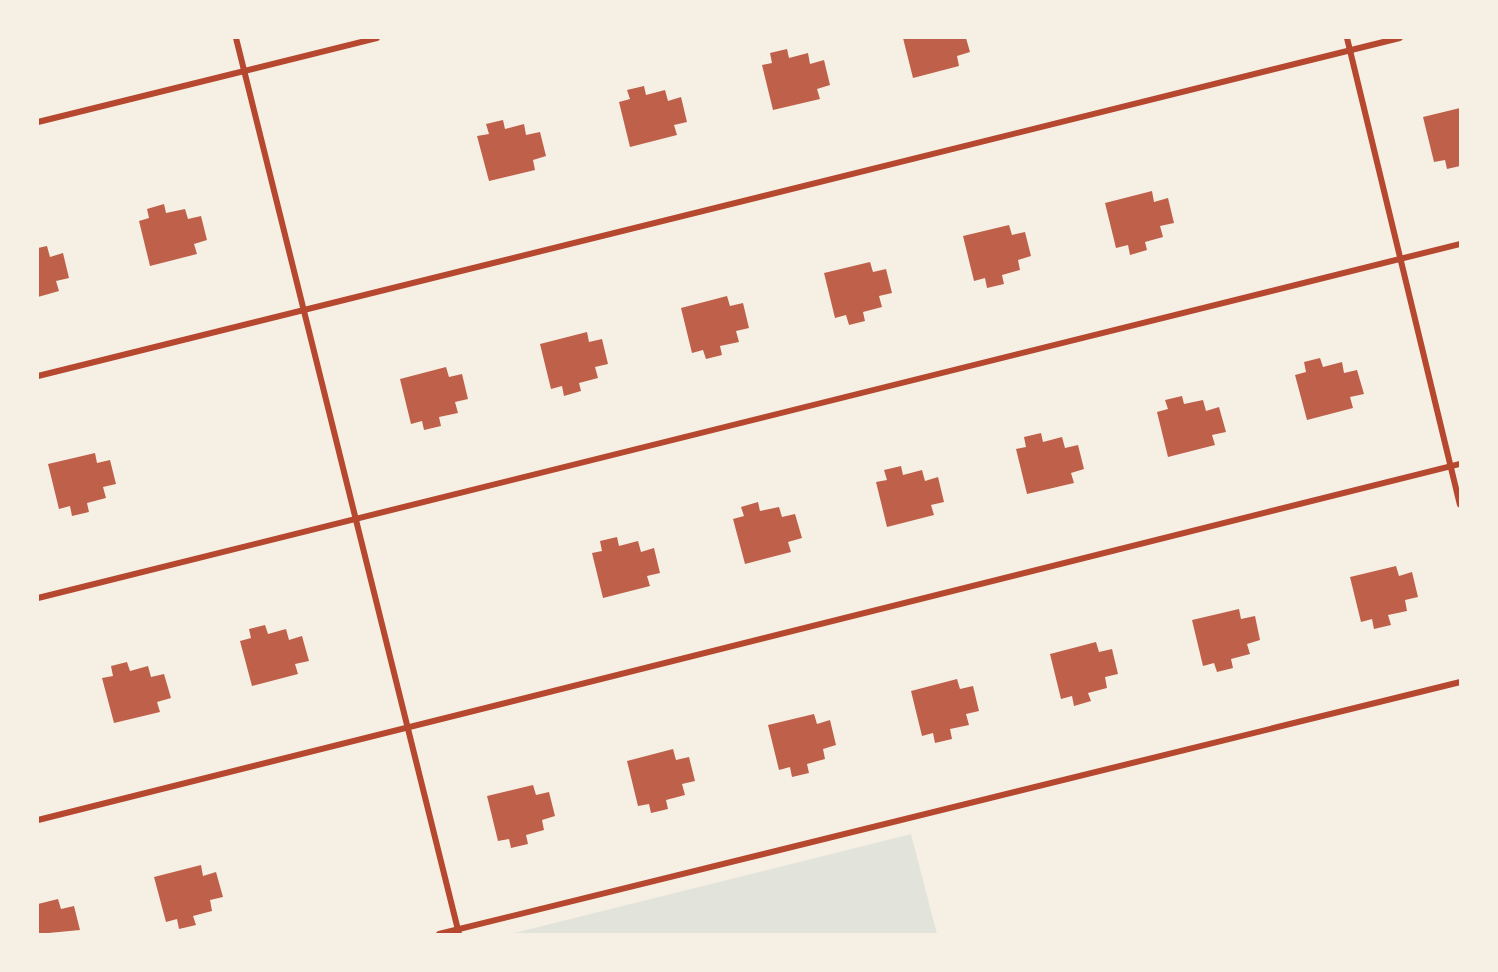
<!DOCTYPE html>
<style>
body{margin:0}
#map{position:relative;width:1498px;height:972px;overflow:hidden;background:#f6efe4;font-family:Literata,serif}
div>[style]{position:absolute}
.green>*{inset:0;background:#e2e4dc}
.building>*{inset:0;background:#bf614a}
.minor>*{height:6px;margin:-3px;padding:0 3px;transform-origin:3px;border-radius:3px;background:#b5482f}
span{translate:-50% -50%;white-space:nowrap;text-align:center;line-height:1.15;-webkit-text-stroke:4.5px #f6efe4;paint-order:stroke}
.frame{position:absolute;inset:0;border:39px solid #f6efe4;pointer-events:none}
</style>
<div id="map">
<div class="green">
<i style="clip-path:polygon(911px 834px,937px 934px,510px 934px)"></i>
</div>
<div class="building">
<i style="clip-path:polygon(903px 38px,966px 38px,970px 52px,957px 56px,959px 66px,913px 78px)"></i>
<i style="clip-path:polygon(787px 49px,789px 58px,808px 53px,810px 64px,824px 60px,830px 85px,817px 89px,820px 99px,773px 110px,762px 65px,772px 63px,770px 53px)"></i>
<i style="clip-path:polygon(644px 86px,646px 95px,665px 90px,668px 101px,681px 97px,687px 122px,674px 125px,677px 135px,630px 147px,619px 102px,630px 99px,627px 90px)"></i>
<i style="clip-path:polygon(1460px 108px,1460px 166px,1447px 169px,1445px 160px,1434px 162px,1423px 117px)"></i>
<i style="clip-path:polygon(503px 120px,505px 129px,524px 124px,526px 135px,540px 132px,546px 156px,533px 160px,535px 170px,489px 181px,477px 136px,489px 134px,486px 124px)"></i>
<i style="clip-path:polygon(1152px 191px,1154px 202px,1168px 198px,1174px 223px,1160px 226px,1163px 237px,1145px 242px,1147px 250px,1130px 255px,1128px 245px,1116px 248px,1105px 203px)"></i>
<i style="clip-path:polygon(164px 204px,166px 213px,185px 209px,188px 219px,201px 216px,207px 240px,194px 244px,197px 254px,150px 266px,139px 221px,149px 218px,147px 209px)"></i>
<i style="clip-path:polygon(1009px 225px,1012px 235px,1025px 232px,1031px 256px,1018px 260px,1020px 270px,1002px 275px,1004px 284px,987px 288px,985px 278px,974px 281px,963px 236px)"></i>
<i style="clip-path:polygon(47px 246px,50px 257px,63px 253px,69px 278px,56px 281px,59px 291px,38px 297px,38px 248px)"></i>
<i style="clip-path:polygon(870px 262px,873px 272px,886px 269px,892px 293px,879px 296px,882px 307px,863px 312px,865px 321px,849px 325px,846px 315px,835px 318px,824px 273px)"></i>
<i style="clip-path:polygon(727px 296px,730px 306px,743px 303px,749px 328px,736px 331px,739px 342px,720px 346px,722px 355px,706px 359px,703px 350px,692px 353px,681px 308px)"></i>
<i style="clip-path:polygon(587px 332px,589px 342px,602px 339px,608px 364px,595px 367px,598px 378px,579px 383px,581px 391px,564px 396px,562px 386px,551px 389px,540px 344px)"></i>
<i style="clip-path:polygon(1320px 358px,1323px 367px,1342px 362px,1344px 373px,1357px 370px,1364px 394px,1350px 397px,1353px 408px,1307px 420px,1295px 375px,1306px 372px,1304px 362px)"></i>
<i style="clip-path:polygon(446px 367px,449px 377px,462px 374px,468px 399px,455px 402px,458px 413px,439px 417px,441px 426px,424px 430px,422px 421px,411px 424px,400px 379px)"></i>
<i style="clip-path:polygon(1182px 396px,1184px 404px,1203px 400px,1206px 411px,1219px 407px,1226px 432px,1212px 435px,1215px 445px,1168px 457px,1157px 412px,1168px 409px,1165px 400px)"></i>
<i style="clip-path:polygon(1041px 433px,1043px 442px,1062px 437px,1065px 448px,1078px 445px,1084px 469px,1071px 473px,1074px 483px,1027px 494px,1016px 449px,1026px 447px,1024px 437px)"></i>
<i style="clip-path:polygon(95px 453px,97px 463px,110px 460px,116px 484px,103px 487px,106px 498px,87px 503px,89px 512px,72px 516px,70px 506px,59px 509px,48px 464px)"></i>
<i style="clip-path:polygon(901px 466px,903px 475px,922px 470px,925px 481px,938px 477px,944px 502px,931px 505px,934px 515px,887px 527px,876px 482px,887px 480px,884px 470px)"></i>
<i style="clip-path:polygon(758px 502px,760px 511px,779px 507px,782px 517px,795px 514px,802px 538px,788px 542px,791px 552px,745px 564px,733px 519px,744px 516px,741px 507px)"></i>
<i style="clip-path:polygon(617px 537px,619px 546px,638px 541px,641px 552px,654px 548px,660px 573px,647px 576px,650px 586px,603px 598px,592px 553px,602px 551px,600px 541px)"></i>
<i style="clip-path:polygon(1396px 566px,1399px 576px,1412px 572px,1418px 597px,1405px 600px,1407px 611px,1388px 615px,1391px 625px,1374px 629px,1372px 619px,1361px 622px,1350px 577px)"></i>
<i style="clip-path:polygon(1239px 609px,1241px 619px,1255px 616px,1260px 640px,1247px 644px,1250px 654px,1231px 659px,1233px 668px,1217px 672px,1214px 663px,1203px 666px,1192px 620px)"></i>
<i style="clip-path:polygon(265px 625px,268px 634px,286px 629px,289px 640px,302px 636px,309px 661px,295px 664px,298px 674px,252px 686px,240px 641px,251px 638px,249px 629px)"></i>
<i style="clip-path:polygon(1096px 642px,1099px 652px,1112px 649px,1118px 674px,1105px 677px,1107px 688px,1088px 693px,1091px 701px,1074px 706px,1072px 696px,1061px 699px,1050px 654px)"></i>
<i style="clip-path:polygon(127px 662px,130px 671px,148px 666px,151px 677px,164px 674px,171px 698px,157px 702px,160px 712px,114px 723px,102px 678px,113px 676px,111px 666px)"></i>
<i style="clip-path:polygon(957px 679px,960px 689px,973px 686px,979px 711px,966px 714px,969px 725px,950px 729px,952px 739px,935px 743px,933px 733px,922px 736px,911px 691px)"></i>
<i style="clip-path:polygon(814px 714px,817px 724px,830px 720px,836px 745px,823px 749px,825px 759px,807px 764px,809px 773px,792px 777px,790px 767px,779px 770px,768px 725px)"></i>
<i style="clip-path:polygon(673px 749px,676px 760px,689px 757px,695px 781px,682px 784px,685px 795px,666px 800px,668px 809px,651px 813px,649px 804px,638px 806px,627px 761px)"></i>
<i style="clip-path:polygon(533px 785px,536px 795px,549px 792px,555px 816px,542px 820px,544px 830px,526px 835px,528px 844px,511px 848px,509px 839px,498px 841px,487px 796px)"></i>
<i style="clip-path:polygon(201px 865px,203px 876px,216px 872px,223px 897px,210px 900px,212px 911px,193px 916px,196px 925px,179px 929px,177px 919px,166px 922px,154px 877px)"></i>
<i style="clip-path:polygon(58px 899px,61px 909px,74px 906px,80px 930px,38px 934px,38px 904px)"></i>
</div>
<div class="minor">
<i style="left:236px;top:38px;width:923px;rotate:76.02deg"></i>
<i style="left:1347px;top:38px;width:480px;rotate:76.4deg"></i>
<i style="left:38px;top:122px;width:349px;rotate:-13.9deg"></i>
<i style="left:38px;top:376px;width:1403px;rotate:-13.94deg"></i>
<i style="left:38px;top:598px;width:1465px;rotate:-13.98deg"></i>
<i style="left:38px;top:820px;width:1466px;rotate:-14.06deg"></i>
<i style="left:439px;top:934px;width:1052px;rotate:-13.86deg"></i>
</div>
<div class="frame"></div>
</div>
